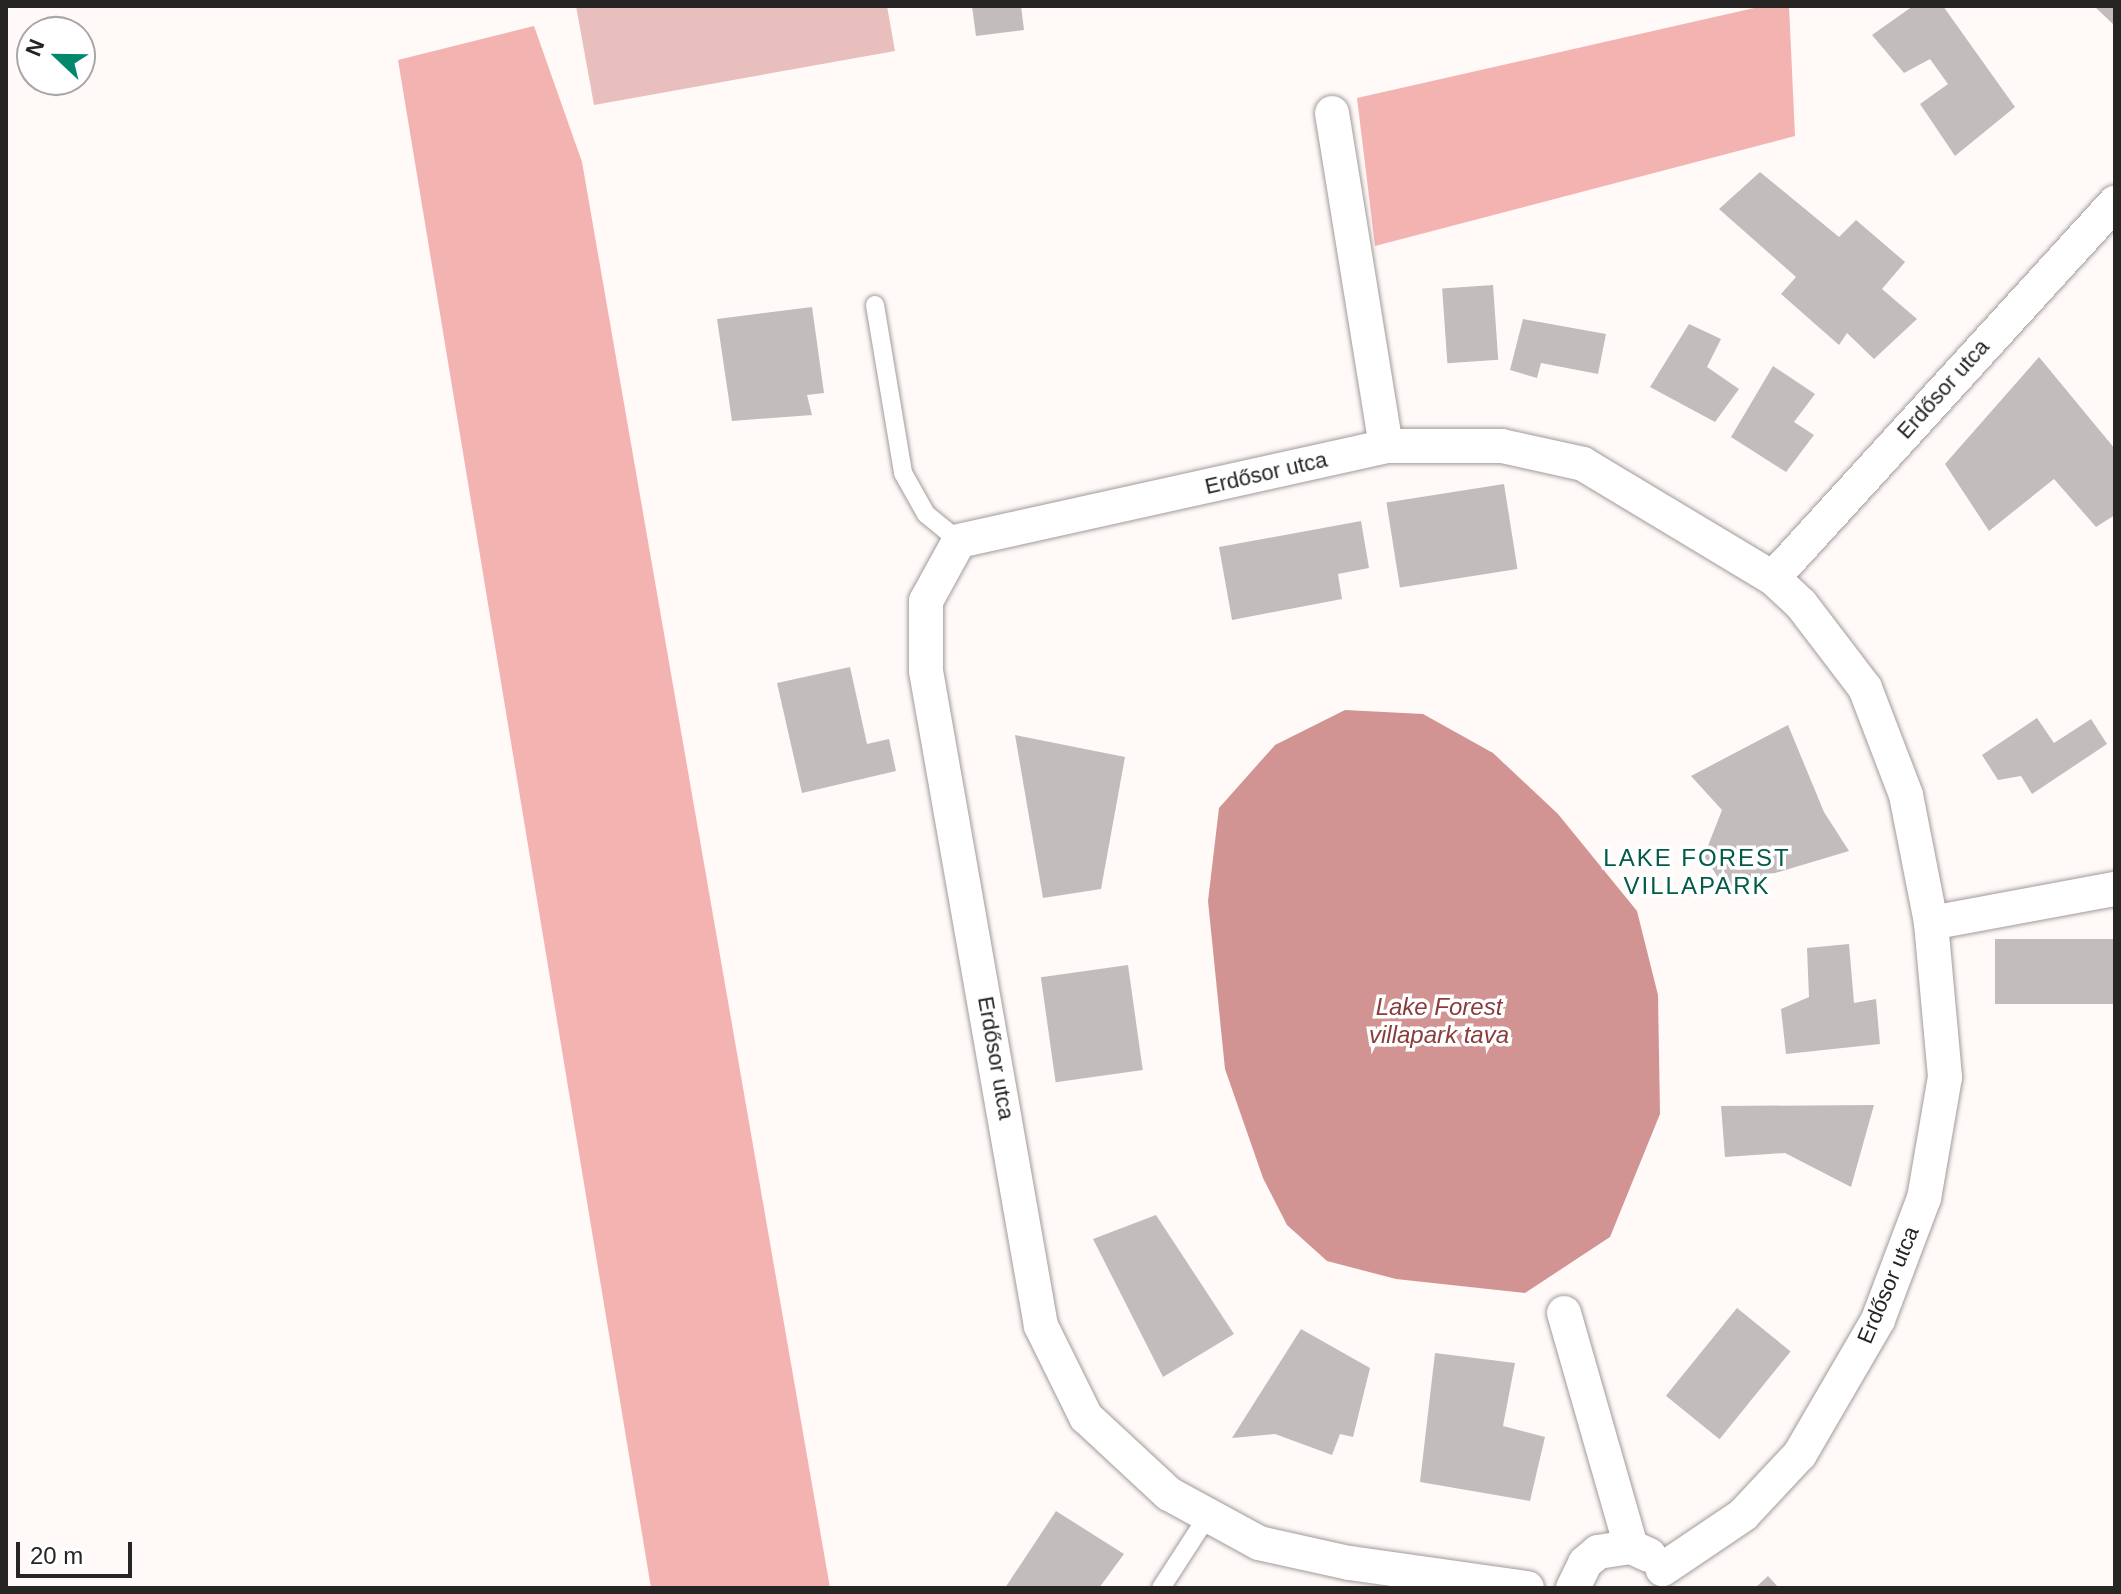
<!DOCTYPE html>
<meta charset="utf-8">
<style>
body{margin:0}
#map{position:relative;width:2121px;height:1594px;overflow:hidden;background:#fff9f8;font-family:Arial,sans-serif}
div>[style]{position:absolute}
.green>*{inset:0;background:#e8bfbc}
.forest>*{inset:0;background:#f3b3b0}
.water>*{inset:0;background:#d29492}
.building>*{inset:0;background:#c3bcbc;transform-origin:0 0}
.roads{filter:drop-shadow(0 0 2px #a29b9b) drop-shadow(0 0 2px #a29b9b)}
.service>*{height:18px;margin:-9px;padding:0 9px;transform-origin:9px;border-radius:9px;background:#fff}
.minor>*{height:34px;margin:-17px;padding:0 17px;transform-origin:17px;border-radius:17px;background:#fff}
span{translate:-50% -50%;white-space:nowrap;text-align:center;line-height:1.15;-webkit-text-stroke:7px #fff;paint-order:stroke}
.street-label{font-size:22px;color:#272524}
.neighbourhood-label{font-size:24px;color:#025a47;letter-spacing:2px}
.water-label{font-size:24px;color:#883c3c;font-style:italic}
.frame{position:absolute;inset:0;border:8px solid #272524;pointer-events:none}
.north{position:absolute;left:16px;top:16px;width:80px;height:80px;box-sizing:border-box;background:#fff;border:2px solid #a9a8a7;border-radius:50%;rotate:292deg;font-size:22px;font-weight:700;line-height:32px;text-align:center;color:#272524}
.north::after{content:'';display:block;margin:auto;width:28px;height:36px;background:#02886d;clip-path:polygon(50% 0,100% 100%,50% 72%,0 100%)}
.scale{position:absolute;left:16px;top:1542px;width:116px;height:36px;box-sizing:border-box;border:4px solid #272524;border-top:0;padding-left:10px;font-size:24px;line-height:28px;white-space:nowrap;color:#272524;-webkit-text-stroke:6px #fff;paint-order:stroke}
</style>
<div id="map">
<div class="green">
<i style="clip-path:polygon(576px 6px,887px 6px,895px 51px,594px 105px)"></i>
</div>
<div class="forest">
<i style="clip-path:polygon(1763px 6px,1789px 6px,1795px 136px,1375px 246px,1357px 98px)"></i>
<i style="clip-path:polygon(534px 26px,582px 162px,830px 1588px,651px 1588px,398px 60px)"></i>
</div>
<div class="water">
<i style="clip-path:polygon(1345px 710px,1423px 714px,1493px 753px,1558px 814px,1637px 911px,1658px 995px,1660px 1114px,1610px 1237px,1525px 1293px,1396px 1279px,1327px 1261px,1287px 1225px,1263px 1178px,1225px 1069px,1208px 901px,1219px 808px,1275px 745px)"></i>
</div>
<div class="building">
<i style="clip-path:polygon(972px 6px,1021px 6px,1024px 30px,976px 36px)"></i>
<i style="clip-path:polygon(1913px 6px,1943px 6px,2015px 107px,1955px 156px,1920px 104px,1948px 84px,1930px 59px,1904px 73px,1872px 35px)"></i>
<i style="clip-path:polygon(2094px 6px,2115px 6px,2115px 26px)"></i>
<i style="clip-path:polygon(1760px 172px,1839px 237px,1856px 220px,1905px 262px,1882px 289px,1917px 319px,1874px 359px,1847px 333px,1839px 345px,1781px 294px,1796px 277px,1719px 209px)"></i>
<i style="left:1493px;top:285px;width:75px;height:51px;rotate:86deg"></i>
<i style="clip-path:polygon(812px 307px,824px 393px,807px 395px,812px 415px,732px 421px,717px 319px)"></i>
<i style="clip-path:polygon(1523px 319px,1606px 334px,1598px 374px,1541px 363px,1537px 378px,1510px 370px)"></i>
<i style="clip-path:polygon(1689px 324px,1721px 339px,1707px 367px,1739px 389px,1715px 422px,1650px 387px)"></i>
<i style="clip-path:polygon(2039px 357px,2115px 449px,2115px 515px,2096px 527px,2054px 479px,1989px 531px,1945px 464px)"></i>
<i style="clip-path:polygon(1773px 366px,1815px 394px,1794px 422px,1814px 435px,1786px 472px,1731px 437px)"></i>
<i style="left:1504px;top:484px;width:86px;height:119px;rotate:81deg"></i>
<i style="clip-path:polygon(1361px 521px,1369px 568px,1338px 574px,1342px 599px,1232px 620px,1219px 547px)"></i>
<i style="clip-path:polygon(850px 667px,867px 744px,889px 739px,896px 771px,802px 793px,777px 683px)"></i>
<i style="clip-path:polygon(2037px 718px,2054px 743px,2091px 719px,2107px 744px,2032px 794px,2021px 776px,1998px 780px,1982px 755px)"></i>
<i style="clip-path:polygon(1788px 725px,1824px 812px,1849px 851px,1725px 888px,1704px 856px,1722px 810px,1691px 776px)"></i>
<i style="clip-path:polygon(1015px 735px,1125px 757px,1101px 889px,1043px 898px)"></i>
<i style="left:2115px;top:939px;width:65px;height:120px;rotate:90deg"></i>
<i style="clip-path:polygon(1849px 944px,1854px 1003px,1876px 999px,1880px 1044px,1786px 1054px,1781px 1009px,1809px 997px,1807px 948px)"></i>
<i style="left:1128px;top:965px;width:106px;height:88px;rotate:82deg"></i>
<i style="clip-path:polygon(1874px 1105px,1851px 1187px,1785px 1153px,1725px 1157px,1721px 1106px)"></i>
<i style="clip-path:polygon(1156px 1215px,1234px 1334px,1163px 1377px,1093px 1239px)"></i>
<i style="left:1737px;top:1308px;width:69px;height:113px;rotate:39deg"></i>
<i style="clip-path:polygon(1301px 1329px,1370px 1368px,1353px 1437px,1340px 1434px,1332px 1455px,1275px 1434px,1232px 1438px)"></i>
<i style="clip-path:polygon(1435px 1353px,1515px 1363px,1503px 1426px,1545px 1437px,1530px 1501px,1420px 1482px)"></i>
<i style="clip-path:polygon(1056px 1511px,1124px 1554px,1099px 1588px,1005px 1588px)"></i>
<i style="clip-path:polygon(1768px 1576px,1779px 1588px,1755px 1588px)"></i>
</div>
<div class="roads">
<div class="service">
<i style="left:875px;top:305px;width:170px;rotate:80.5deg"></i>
<i style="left:903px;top:473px;width:47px;rotate:60.7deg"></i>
<i style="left:926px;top:514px;width:43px;rotate:39.3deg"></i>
<i style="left:1161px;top:1588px;width:85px;rotate:-57.1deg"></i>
</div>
<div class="minor">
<i style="left:1332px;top:113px;width:337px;rotate:80.8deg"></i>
<i style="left:1773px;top:578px;width:508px;rotate:-47.64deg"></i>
<i style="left:1931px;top:923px;width:187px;rotate:-10.5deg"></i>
<i style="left:1564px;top:1313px;width:243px;rotate:74deg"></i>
<i style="left:1527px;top:1588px;width:180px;rotate:-172deg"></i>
<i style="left:1349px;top:1563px;width:92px;rotate:-167.5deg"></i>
<i style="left:1259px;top:1543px;width:102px;rotate:-151.4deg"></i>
<i style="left:1169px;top:1494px;width:113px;rotate:-137.1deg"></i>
<i style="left:1086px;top:1417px;width:102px;rotate:-116.3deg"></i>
<i style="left:1041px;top:1326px;width:665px;rotate:-99.96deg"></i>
<i style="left:926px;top:671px;width:70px;rotate:-90deg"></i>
<i style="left:926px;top:601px;width:68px;rotate:-61.2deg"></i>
<i style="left:959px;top:541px;width:437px;rotate:-12.5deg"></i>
<i style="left:1386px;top:446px;width:116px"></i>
<i style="left:1502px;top:446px;width:83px;rotate:12.5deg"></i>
<i style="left:1583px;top:464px;width:222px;rotate:31deg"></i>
<i style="left:1773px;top:578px;width:38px;rotate:43deg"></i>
<i style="left:1801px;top:604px;width:106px;rotate:52.7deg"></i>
<i style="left:1865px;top:688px;width:115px;rotate:69deg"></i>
<i style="left:1906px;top:795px;width:130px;rotate:78.9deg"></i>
<i style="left:1931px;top:923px;width:155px;rotate:84.8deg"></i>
<i style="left:1945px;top:1077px;width:123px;rotate:99.8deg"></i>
<i style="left:1924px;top:1198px;width:130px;rotate:110.7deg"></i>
<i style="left:1878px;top:1320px;width:155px;rotate:120.2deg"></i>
<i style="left:1800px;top:1454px;width:83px;rotate:133.1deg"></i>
<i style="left:1743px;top:1515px;width:97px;rotate:146deg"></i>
<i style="left:1573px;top:1588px;width:28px;rotate:-64deg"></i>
<i style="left:1585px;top:1563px;width:17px;rotate:-40deg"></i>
<i style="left:1598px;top:1552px;width:33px;rotate:-9deg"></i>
<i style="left:1631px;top:1547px;width:20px;rotate:24deg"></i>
</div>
</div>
<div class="street-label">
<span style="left:1943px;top:389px;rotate:-48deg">Erdősor utca</span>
<span style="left:1266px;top:473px;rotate:-13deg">Erdősor utca</span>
<span style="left:996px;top:1058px;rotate:80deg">Erdősor utca</span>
<span style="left:1888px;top:1285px;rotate:-67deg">Erdősor utca</span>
</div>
<div class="neighbourhood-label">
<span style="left:1697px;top:872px">LAKE FOREST<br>VILLAPARK</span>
</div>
<div class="water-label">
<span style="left:1439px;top:1021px">Lake Forest<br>villapark tava</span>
</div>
<div class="frame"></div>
<div class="north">N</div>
<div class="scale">20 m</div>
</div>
